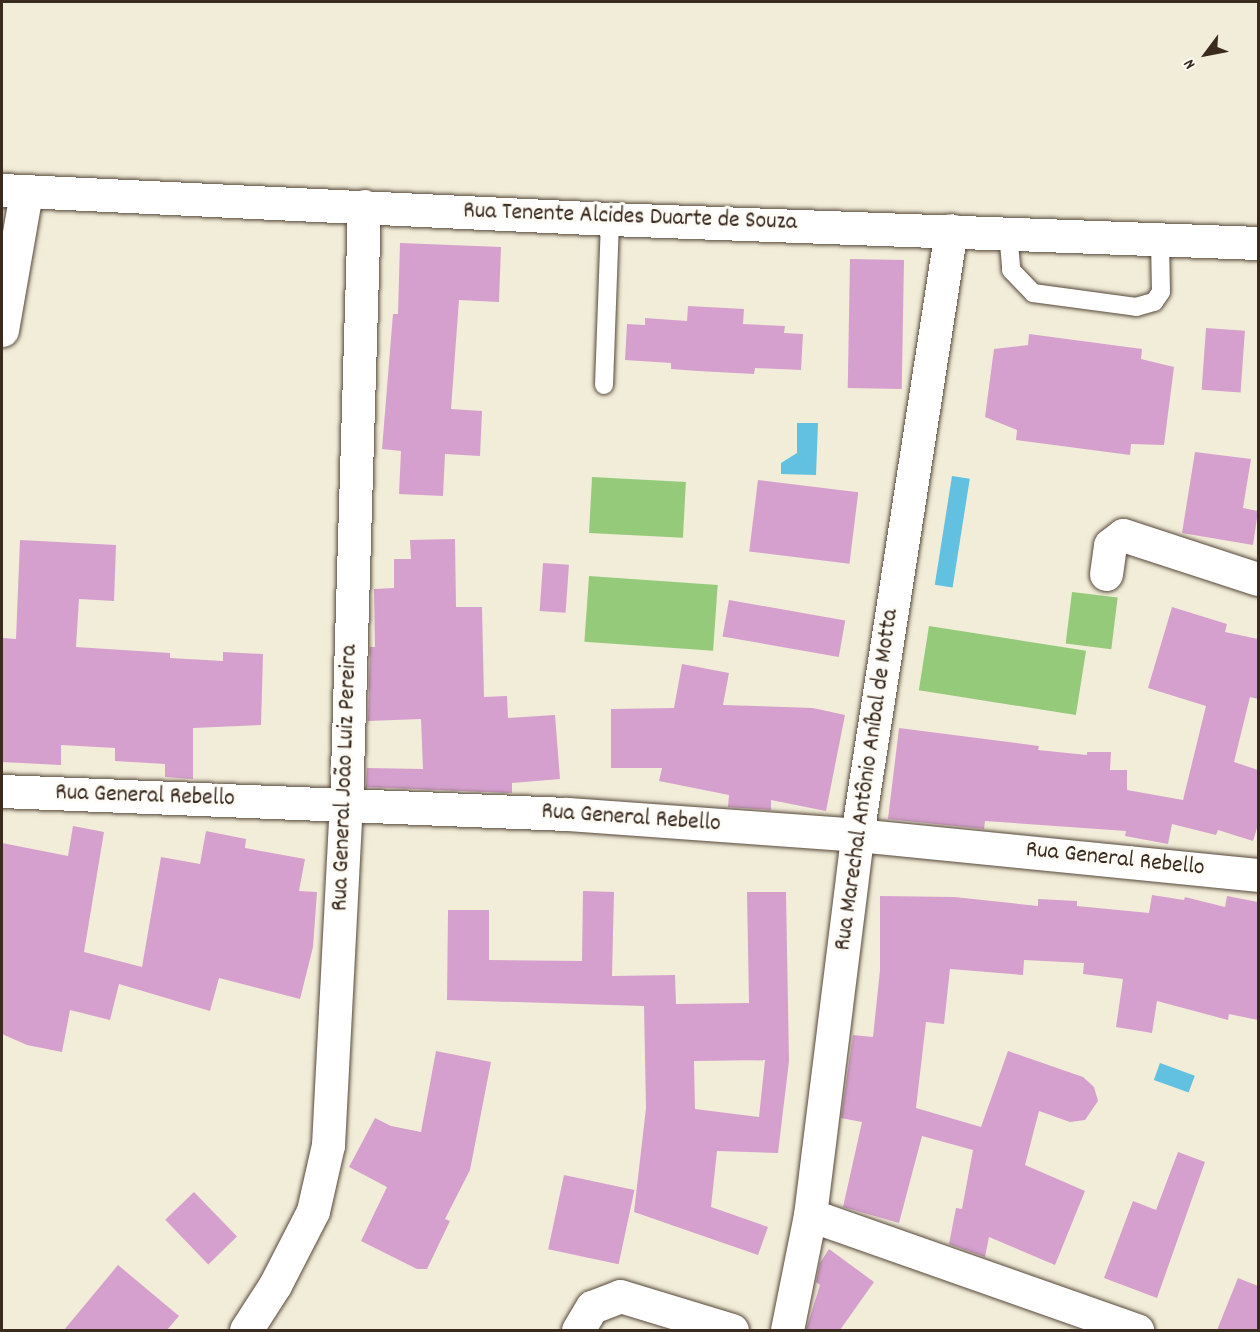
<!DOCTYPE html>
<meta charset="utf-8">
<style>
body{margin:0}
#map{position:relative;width:1260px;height:1332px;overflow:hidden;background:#f2edd8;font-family:Dekko,sans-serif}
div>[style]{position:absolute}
.green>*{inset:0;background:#95ca7b;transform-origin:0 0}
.water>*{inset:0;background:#62c0e1;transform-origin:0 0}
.building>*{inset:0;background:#d5a0ce;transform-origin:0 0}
.roads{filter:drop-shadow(0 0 2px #56473a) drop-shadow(0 0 2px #56473a)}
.service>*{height:18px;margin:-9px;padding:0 9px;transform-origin:9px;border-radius:9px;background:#fff}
.minor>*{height:33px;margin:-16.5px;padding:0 16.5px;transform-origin:16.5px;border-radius:16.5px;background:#fff}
span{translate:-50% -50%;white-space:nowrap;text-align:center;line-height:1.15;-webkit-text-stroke:6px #fdfcf7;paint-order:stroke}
.street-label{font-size:24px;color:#3b2a1e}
.frame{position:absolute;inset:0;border:3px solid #3b2a1e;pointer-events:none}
.north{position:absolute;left:1176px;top:24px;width:60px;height:60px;-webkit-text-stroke:4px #fdfcf7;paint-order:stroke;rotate:238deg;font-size:16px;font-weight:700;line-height:24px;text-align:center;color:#3b2a1e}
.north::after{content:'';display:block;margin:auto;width:21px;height:27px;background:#3b2a1e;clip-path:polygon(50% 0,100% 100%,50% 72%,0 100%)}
</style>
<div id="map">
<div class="green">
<i style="left:592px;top:477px;width:94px;height:56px;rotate:3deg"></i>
<i style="left:589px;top:576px;width:129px;height:66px;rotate:4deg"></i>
<i style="left:1072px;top:592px;width:46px;height:52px;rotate:7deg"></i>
<i style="left:929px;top:626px;width:159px;height:65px;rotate:9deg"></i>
</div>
<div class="water">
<i style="clip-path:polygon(797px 423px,818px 423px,816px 475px,781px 474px,781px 463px,797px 453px)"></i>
<i style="left:952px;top:476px;width:18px;height:110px;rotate:9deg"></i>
<i style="left:1160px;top:1063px;width:37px;height:18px;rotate:20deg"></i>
</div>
<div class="building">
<i style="clip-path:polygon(400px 243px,501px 247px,499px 302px,459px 300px,451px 409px,482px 411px,480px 456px,445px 454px,443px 496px,399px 494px,401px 451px,382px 449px,393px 314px,398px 314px)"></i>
<i style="left:850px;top:259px;width:54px;height:129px;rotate:1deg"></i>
<i style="clip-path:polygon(688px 306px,744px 309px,743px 324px,785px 326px,784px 333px,803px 334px,801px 370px,755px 368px,754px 374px,698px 371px,671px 369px,671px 363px,625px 360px,627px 324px,645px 325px,645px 318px,687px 321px)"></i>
<i style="left:1206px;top:328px;width:39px;height:62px;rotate:4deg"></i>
<i style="clip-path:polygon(1029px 334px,1142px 349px,1141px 359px,1174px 367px,1164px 445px,1131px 444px,1130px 455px,1016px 440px,1017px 430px,985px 417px,994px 349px,1028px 345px)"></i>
<i style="clip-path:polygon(1195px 452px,1251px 459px,1243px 508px,1258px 511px,1253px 545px,1182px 533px)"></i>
<i style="left:758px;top:480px;width:101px;height:72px;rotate:7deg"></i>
<i style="clip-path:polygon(455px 539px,456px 607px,482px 607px,484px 697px,507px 696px,508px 718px,555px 715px,560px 779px,512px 783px,512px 793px,366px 787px,367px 768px,423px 769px,421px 719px,368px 721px,370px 647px,375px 647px,374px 589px,394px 588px,394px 559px,411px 559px,410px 540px)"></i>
<i style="clip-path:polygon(20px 540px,116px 545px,114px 601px,79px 599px,76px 647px,170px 653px,170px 658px,223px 661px,223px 652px,263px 654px,261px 725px,193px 728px,193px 779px,165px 777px,165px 764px,115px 761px,115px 748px,61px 745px,61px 765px,2px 762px,2px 638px,16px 639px)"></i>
<i style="left:543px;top:563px;width:26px;height:48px;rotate:4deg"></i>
<i style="left:729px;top:600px;width:118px;height:37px;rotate:10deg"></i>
<i style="clip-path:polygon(1172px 607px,1227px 624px,1225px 632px,1258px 639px,1258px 699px,1250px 697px,1234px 762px,1258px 770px,1258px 825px,1253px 841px,1218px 830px,1216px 835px,1172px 824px,1168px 844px,1125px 836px,1126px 831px,985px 821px,984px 829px,888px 819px,899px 728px,1039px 746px,1038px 750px,1087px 755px,1087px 752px,1111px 752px,1110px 770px,1127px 770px,1127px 790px,1183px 800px,1206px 706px,1148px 688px)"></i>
<i style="clip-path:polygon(682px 664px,729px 673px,723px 705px,813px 708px,845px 715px,826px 811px,771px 800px,771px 810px,728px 807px,729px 795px,659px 781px,662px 768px,611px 768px,611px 709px,674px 708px)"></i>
<i style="clip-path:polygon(73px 826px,104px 832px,84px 952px,142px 967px,161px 857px,200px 864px,206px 831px,246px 839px,245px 848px,305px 859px,299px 891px,317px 892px,313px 947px,300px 999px,219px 978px,210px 1011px,119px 984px,110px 1020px,70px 1010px,62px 1052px,27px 1045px,2px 1034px,2px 843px,68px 856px)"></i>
<i style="clip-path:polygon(evenodd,583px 891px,614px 892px,612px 976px,675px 975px,676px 1004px,749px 1003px,747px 892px,786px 892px,789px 1061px,778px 1153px,717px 1151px,711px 1207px,768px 1227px,758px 1255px,634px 1212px,646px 1108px,644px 1006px,447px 1000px,448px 910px,489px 910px,489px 960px,582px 961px,583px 891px,765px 1060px,759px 1117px,695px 1109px,694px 1061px,765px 1060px)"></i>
<i style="clip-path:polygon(1152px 895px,1184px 900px,1185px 897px,1225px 907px,1227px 896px,1258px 902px,1258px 1020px,1229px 1014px,1228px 1020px,1157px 1001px,1152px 1033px,1116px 1027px,1123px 979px,1083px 974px,1084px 963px,1024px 960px,1023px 975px,950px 969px,944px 1024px,926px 1022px,916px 1108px,981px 1127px,1008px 1051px,1083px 1077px,1094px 1087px,1098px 1101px,1085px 1120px,1070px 1122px,1039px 1111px,1025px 1165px,1085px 1191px,1055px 1265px,989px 1237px,985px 1257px,949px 1244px,956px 1208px,962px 1209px,973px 1150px,922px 1136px,899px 1223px,843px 1207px,862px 1122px,841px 1118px,853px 1035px,873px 1037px,880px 970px,880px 896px,954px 897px,1038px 906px,1038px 899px,1077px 901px,1077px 906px,1149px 913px)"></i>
<i style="clip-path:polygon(436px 1051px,491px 1062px,470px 1170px,445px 1219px,450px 1221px,427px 1269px,417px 1269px,361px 1241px,387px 1187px,349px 1167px,375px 1118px,391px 1126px,421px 1132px)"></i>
<i style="clip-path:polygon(1178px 1152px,1205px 1162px,1157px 1298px,1104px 1278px,1133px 1201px,1156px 1210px)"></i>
<i style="left:564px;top:1175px;width:72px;height:76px;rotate:12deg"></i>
<i style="left:194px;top:1192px;width:62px;height:40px;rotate:46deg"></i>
<i style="clip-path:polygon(829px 1249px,874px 1282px,840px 1330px,806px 1330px,820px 1285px,816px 1282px,820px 1263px)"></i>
<i style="clip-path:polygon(118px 1265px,179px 1316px,167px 1330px,64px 1330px)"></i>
<i style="clip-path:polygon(1238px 1278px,1258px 1286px,1258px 1330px,1217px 1330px)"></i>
</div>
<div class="roads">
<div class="service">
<i style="left:1008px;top:232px;width:38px;rotate:85deg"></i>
<i style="left:1011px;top:270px;width:32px;rotate:46deg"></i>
<i style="left:1033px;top:293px;width:104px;rotate:7.7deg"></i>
<i style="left:1136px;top:307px;width:19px;rotate:-16deg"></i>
<i style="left:1154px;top:302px;width:12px;rotate:-55deg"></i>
<i style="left:1161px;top:292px;width:53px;rotate:-91.1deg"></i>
<i style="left:604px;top:385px;width:166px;rotate:-87.9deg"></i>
</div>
<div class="minor">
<i style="left:2px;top:190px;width:609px;rotate:2.73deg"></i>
<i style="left:610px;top:219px;width:648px;rotate:2.12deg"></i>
<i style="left:2px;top:330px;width:140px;rotate:-80.1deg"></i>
<i style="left:1106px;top:574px;width:29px;rotate:-82deg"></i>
<i style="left:1110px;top:545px;width:16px;rotate:-38deg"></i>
<i style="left:1123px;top:535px;width:142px;rotate:18.1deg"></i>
<i style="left:2px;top:791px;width:565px;rotate:2.33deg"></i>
<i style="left:567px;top:814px;width:291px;rotate:4.1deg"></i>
<i style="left:857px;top:835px;width:403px;rotate:5.7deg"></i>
<i style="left:810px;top:1215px;width:347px;rotate:19.4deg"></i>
<i style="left:246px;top:1330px;width:54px;rotate:-57.2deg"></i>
<i style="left:275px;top:1285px;width:83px;rotate:-62.8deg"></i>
<i style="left:313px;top:1211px;width:68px;rotate:-77.2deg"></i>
<i style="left:328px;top:1145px;width:339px;rotate:-87deg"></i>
<i style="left:346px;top:806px;width:600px;rotate:-88.28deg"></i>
<i style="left:578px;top:1330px;width:27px;rotate:-59deg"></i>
<i style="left:592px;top:1307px;width:30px;rotate:-21deg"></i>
<i style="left:620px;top:1296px;width:117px;rotate:16.9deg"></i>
<i style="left:787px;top:1330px;width:117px;rotate:-78.7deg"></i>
<i style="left:810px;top:1215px;width:383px;rotate:-82.9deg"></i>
<i style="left:857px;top:835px;width:612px;rotate:-81.17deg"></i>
</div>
</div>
<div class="street-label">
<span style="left:630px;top:218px;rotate:2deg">Rua Tenente Alcides Duarte de Souza</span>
<span style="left:346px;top:778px;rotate:-88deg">Rua General João Luiz Pereira</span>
<span style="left:868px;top:780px;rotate:-82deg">Rua Marechal Antônio Aníbal de Motta</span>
<span style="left:145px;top:797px;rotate:2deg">Rua General Rebello</span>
<span style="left:631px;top:819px;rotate:4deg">Rua General Rebello</span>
<span style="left:1115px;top:860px;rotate:6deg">Rua General Rebello</span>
</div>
<div class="frame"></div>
<div class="north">N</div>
</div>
